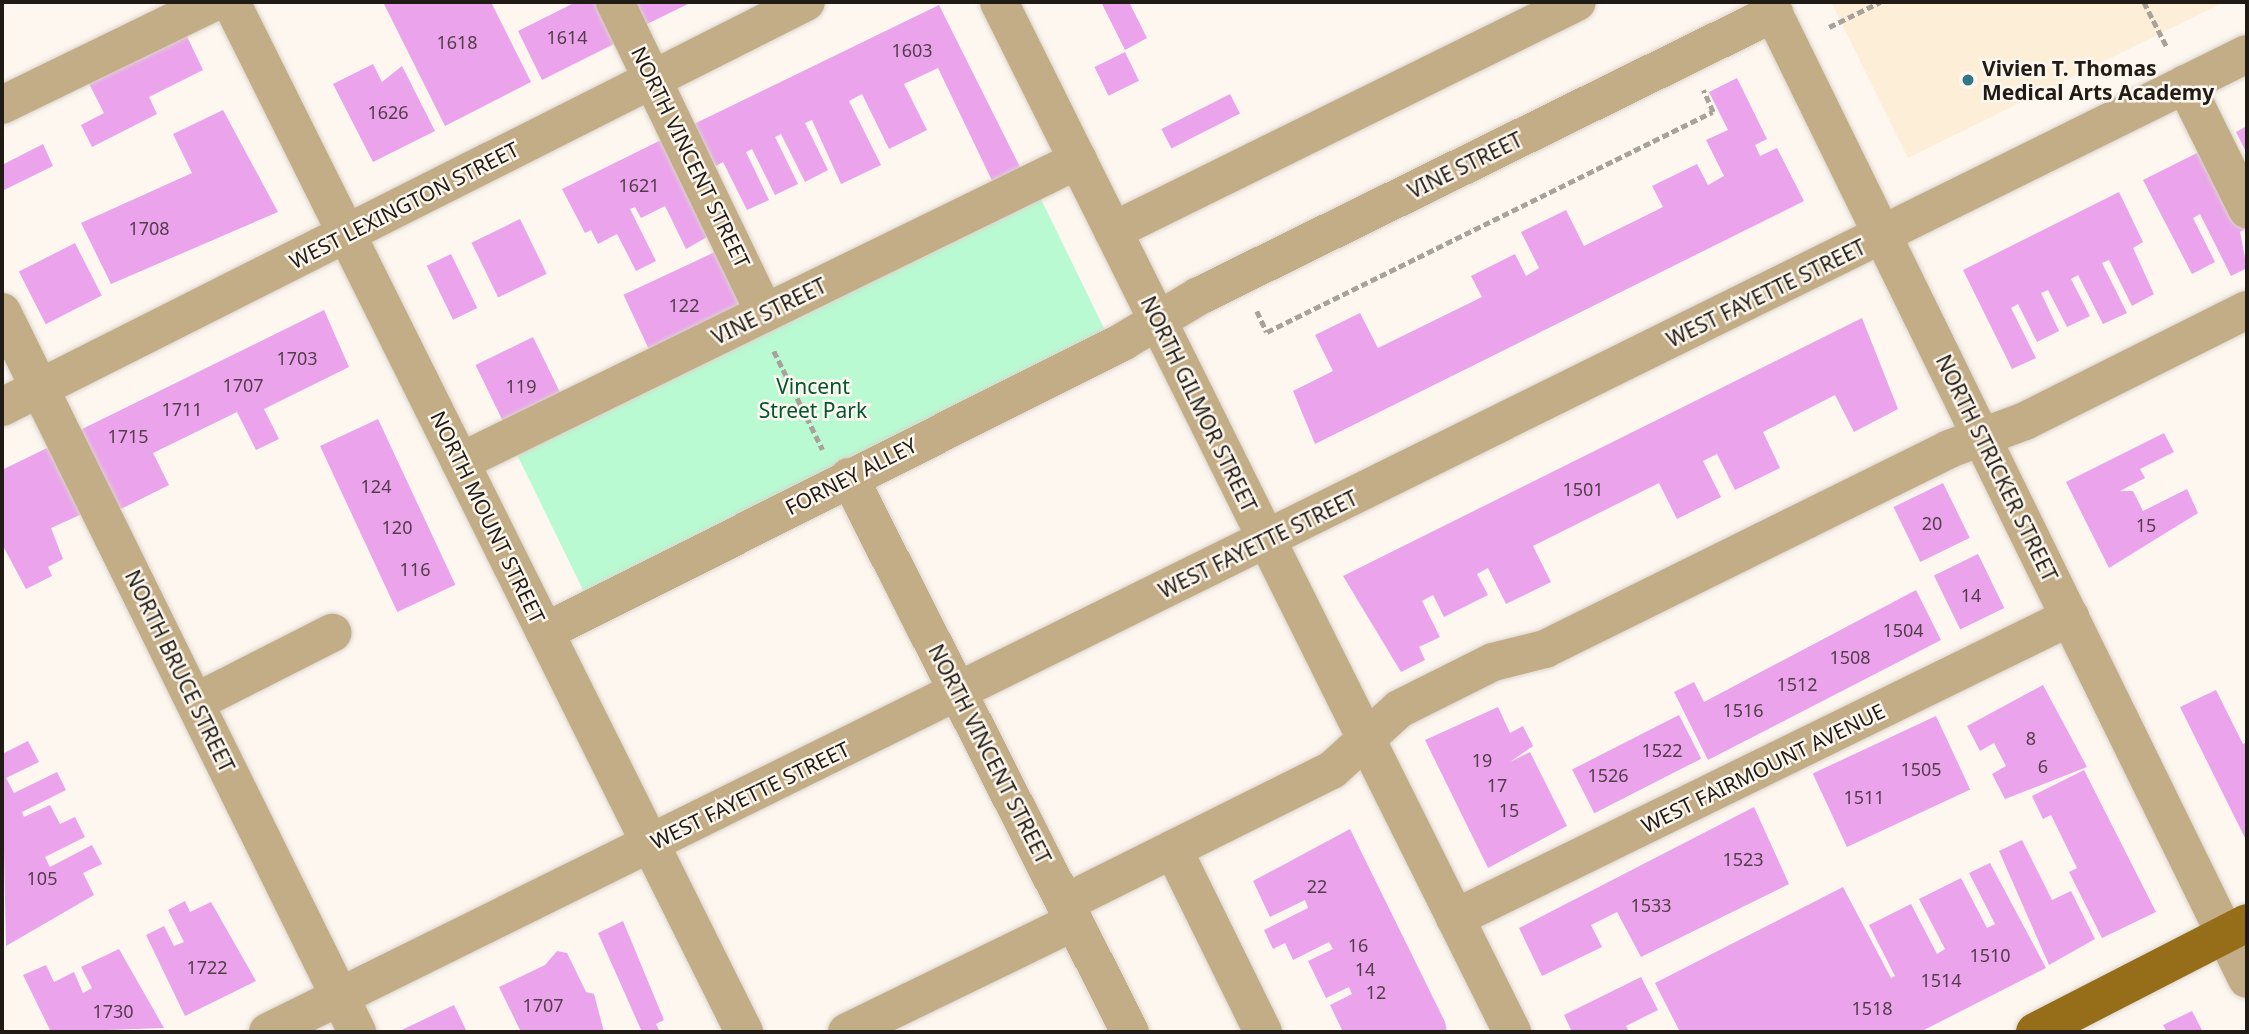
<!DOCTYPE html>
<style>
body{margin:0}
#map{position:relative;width:2249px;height:1034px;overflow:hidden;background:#fdf7ef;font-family:"Noto Sans",sans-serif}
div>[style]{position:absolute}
.built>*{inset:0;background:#fdeed8}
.green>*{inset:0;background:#b9fad3;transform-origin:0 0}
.building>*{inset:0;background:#eba3ec;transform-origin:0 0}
.path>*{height:4.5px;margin-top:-2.25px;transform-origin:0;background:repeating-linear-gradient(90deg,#a8a29a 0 7px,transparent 0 10.5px)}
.roads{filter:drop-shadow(0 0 2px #dad4cc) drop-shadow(0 0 2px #dad4cc)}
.minor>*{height:38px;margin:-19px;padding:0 19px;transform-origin:19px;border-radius:19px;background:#c3ad87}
.major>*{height:38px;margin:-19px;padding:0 19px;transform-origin:19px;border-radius:19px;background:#966d18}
.dots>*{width:19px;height:19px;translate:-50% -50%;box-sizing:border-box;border:4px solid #fdf7ef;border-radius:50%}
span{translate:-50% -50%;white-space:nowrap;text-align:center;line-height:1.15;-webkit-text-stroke:5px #fdf7ef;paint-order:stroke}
.number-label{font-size:18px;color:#533d4a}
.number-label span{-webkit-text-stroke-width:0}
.poi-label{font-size:21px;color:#201b14;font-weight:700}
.left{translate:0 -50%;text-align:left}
.street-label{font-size:21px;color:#201b14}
.park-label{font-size:21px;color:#005633}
.frame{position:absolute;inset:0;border:4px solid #201b14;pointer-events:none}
</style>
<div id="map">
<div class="built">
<i style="clip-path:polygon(1831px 2px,2224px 2px,1908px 158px)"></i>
</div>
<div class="green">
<i style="left:1039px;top:195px;width:165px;height:583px;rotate:64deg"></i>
</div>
<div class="building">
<i style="clip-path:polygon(383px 2px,491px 2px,531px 82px,445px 126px)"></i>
<i style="clip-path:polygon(576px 2px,596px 2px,620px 41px,542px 80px,518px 31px)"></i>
<i style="clip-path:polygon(634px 2px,692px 2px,645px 25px)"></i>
<i style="clip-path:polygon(1101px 2px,1129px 2px,1147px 38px,1125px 50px)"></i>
<i style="clip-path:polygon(939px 5px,1024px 175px,996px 189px,938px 68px,904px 84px,927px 130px,889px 149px,862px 94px,849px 101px,881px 165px,841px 184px,812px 120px,805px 123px,828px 170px,805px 182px,781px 134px,775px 137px,798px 184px,775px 195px,752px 149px,746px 152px,769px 200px,747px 210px,723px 162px,716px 166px,692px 125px)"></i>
<i style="clip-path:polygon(182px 26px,203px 70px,149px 97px,157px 114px,92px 147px,81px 125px,104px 113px,84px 74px)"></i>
<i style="left:1125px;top:52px;width:32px;height:34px;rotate:64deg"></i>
<i style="clip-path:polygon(373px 64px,382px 82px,402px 66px,435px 131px,373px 162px,333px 84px)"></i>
<i style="clip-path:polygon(1737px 78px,1767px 139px,1755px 145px,1760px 156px,1777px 148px,1804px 201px,1315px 444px,1293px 391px,1333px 371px,1315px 335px,1360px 313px,1378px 348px,1482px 297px,1471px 276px,1515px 254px,1526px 276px,1539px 268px,1521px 232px,1566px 210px,1584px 246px,1663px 207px,1652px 186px,1697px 164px,1708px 185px,1724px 176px,1706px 140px,1728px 130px,1709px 92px)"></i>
<i style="left:1230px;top:94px;width:22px;height:77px;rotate:63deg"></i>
<i style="clip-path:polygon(223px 110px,278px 212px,111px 284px,81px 223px,192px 173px,173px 134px)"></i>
<i style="clip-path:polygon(2247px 126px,2247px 154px,2236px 132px)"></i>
<i style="clip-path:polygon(667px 137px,707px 237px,686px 249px,665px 206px,641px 218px,635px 207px,630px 209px,656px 261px,636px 271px,617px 234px,598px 244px,591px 230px,585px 233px,562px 189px)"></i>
<i style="clip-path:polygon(43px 144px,53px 166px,2px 191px,2px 165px)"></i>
<i style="clip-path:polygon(2207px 148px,2247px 228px,2240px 232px,2247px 268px,2231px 276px,2200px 214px,2193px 218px,2215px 262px,2192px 274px,2143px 180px)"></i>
<i style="clip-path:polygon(2119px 192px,2143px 242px,2133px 248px,2154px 294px,2132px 306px,2109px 260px,2102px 263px,2127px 313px,2103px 324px,2078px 275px,2071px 279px,2090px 316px,2067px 327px,2048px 290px,2041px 293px,2059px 331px,2037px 342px,2018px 304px,2011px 308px,2036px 358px,2012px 369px,1963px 270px)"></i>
<i style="left:520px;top:219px;width:61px;height:54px;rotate:64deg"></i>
<i style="left:75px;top:243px;width:59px;height:63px;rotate:63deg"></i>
<i style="left:715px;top:252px;width:71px;height:101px;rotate:65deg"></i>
<i style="left:451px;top:254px;width:60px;height:27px;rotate:64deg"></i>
<i style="clip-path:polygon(324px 310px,349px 367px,264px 409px,279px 439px,256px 450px,237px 412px,153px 453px,169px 485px,119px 510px,76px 432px)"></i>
<i style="clip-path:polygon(1862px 318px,1898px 409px,1854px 432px,1835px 395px,1763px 432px,1780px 468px,1735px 490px,1717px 454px,1703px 461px,1721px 497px,1677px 519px,1659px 483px,1533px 546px,1551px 582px,1506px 604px,1488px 568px,1477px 574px,1488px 595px,1444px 617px,1433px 595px,1422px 601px,1440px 637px,1419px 647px,1425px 660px,1401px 672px,1343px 576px)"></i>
<i style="left:533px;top:337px;width:76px;height:64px;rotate:64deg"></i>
<i style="left:378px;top:419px;width:183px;height:64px;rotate:65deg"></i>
<i style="clip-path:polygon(2164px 433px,2174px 452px,2140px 469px,2145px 478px,2120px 491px,2133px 491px,2143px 511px,2187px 489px,2198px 513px,2109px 568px,2066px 482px)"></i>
<i style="clip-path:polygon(49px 447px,82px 514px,51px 528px,63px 559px,48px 567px,52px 576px,26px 589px,2px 544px,2px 470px)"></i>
<i style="left:1943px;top:483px;width:61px;height:55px;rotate:64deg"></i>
<i style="left:1978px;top:554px;width:60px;height:49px;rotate:64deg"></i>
<i style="clip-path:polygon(1916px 590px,1941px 640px,1708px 760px,1674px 692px,1694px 682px,1704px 702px)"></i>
<i style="clip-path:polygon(2043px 685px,2087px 767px,2005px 799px,1992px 774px,2006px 766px,1994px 743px,1980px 751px,1967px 726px)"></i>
<i style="clip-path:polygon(2216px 690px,2243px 744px,2247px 742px,2247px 842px,2180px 707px)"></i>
<i style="clip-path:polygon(1498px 707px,1510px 733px,1523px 726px,1533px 746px,1510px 762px,1530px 752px,1567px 826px,1488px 868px,1425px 740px)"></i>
<i style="left:1679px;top:715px;width:49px;height:120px;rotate:63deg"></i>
<i style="left:1936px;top:716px;width:81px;height:136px;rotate:65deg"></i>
<i style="clip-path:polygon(28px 741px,39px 762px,6px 778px,14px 793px,57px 772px,66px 790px,22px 812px,24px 817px,50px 805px,60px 824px,75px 817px,85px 837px,45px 857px,50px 867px,92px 845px,102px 864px,83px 873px,94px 895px,6px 946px,2px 754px)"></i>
<i style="clip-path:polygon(2084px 770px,2156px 912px,2102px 938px,2069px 872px,2077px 868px,2051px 815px,2043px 819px,2032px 796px)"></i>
<i style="clip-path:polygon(1754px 807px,1789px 884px,1641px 957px,1617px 912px,1591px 925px,1602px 947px,1542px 976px,1519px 928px)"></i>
<i style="clip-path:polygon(1350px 829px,1445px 1022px,1447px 1032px,1343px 1032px,1330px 1005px,1352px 994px,1349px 987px,1326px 998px,1308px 961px,1333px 949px,1329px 942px,1293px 960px,1285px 943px,1273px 949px,1264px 930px,1308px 908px,1305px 900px,1270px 917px,1253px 881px)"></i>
<i style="clip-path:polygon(2022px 840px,2052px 900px,2071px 891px,2095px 939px,2049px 965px,1999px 851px)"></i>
<i style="clip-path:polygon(1990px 863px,2046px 968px,1920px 1032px,1680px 1032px,1655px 983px,1843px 887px,1891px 978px,1895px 976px,1869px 925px,1911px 904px,1937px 954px,1945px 949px,1919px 899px,1961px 878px,1987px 928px,1995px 924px,1969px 873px)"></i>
<i style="clip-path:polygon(185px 901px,190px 912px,211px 902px,256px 981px,185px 1016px,146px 935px,164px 926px,174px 946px,184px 942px,168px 910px)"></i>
<i style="clip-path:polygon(623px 921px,664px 1020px,656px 1024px,660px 1032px,642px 1032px,598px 933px)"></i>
<i style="clip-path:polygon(119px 949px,164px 1028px,51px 1032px,23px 975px,46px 965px,54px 982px,74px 972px,83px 993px,92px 988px,81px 967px)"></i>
<i style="clip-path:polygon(557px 951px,567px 953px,586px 992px,594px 994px,604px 1032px,521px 1032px,499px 987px,545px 965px)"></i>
<i style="clip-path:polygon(1641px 977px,1658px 1010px,1626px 1026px,1629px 1032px,1572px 1032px,1564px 1015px)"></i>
<i style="clip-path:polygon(454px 1005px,467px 1032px,398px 1032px,406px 1028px)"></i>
<i style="clip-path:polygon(2192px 1011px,2203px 1032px,2167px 1032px,2163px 1025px)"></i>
</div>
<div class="path">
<i style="left:2144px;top:2px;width:51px;rotate:62.9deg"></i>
<i style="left:1829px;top:27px;width:57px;rotate:-26.1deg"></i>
<i style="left:1257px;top:311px;width:23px;rotate:65deg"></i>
<i style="left:1267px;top:332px;width:497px;rotate:-26.3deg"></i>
<i style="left:1713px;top:112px;width:24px;rotate:-114deg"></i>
<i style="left:774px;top:351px;width:110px;rotate:63.7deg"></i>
</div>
<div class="roads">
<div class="minor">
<i style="left:231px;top:2px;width:1151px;rotate:63.52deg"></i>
<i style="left:615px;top:2px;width:345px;rotate:64.3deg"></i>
<i style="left:999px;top:2px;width:1151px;rotate:63.52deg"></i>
<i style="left:1768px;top:2px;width:1088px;rotate:63.88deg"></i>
<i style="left:2185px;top:84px;width:140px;rotate:63.6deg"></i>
<i style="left:2px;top:105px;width:236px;rotate:-25.9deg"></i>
<i style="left:1113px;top:231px;width:517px;rotate:-26.27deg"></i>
<i style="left:2px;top:312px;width:803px;rotate:63.75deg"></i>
<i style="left:2px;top:407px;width:900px;rotate:-26.74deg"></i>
<i style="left:460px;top:462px;width:688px;rotate:-26.04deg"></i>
<i style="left:849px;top:477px;width:622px;rotate:63.15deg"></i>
<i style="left:545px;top:632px;width:648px;rotate:-26.68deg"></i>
<i style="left:1124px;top:341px;width:87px;rotate:-31deg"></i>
<i style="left:1199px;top:296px;width:641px;rotate:-26.21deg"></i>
<i style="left:196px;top:702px;width:153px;rotate:-26.9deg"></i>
<i style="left:1173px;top:849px;width:204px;rotate:63.8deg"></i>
<i style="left:1065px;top:903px;width:298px;rotate:-26.5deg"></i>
<i style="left:1332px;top:770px;width:91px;rotate:-42.3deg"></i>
<i style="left:1399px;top:709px;width:105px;rotate:-26.6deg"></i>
<i style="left:1493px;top:662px;width:54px;rotate:-14deg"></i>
<i style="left:1545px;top:649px;width:451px;rotate:-26.3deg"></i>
<i style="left:1949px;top:449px;width:81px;rotate:-20.2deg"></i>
<i style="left:2025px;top:421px;width:248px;rotate:-26.6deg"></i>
<i style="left:1455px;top:918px;width:685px;rotate:-26.08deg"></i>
<i style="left:268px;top:1032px;width:2207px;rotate:-26.3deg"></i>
<i style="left:847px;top:1032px;width:252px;rotate:-25.9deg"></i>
</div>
<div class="major">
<i style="left:2035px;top:1032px;width:238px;rotate:-27.2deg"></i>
</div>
</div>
<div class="dots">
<i style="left:1968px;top:80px;background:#347788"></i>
</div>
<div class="number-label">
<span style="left:567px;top:37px">1614</span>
<span style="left:457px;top:42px">1618</span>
<span style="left:912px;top:50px">1603</span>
<span style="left:388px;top:112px">1626</span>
<span style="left:639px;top:185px">1621</span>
<span style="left:149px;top:228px">1708</span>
<span style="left:684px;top:305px">122</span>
<span style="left:297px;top:358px">1703</span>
<span style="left:243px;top:385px">1707</span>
<span style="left:521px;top:386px">119</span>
<span style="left:182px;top:409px">1711</span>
<span style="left:128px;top:436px">1715</span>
<span style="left:376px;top:486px">124</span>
<span style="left:1583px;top:489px">1501</span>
<span style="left:1932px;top:523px">20</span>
<span style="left:2146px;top:525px">15</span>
<span style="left:397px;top:527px">120</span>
<span style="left:415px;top:569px">116</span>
<span style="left:1971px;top:595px">14</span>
<span style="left:1903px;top:630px">1504</span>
<span style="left:1850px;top:657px">1508</span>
<span style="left:1797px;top:684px">1512</span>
<span style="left:1743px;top:710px">1516</span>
<span style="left:2031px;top:738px">8</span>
<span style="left:1662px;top:750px">1522</span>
<span style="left:1482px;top:760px">19</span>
<span style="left:2043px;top:766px">6</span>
<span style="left:1921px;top:769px">1505</span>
<span style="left:1608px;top:775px">1526</span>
<span style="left:1497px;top:785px">17</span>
<span style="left:1864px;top:797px">1511</span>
<span style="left:1509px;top:810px">15</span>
<span style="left:1743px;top:859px">1523</span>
<span style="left:42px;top:878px">105</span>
<span style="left:1317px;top:886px">22</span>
<span style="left:1651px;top:905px">1533</span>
<span style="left:1358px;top:945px">16</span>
<span style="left:1990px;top:955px">1510</span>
<span style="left:207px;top:967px">1722</span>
<span style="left:1365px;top:969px">14</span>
<span style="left:1941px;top:980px">1514</span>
<span style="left:1376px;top:992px">12</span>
<span style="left:543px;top:1005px">1707</span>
<span style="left:1872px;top:1008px">1518</span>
<span style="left:113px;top:1011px">1730</span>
</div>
<div class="poi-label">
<span class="left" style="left:1982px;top:80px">Vivien T. Thomas<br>Medical Arts Academy</span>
</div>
<div class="street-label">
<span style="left:691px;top:157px;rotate:64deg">NORTH VINCENT STREET</span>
<span style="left:1465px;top:165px;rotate:-26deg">VINE STREET</span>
<span style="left:404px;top:205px;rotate:-27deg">WEST LEXINGTON STREET</span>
<span style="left:1766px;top:293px;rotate:-26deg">WEST FAYETTE STREET</span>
<span style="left:769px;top:311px;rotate:-26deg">VINE STREET</span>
<span style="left:1199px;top:404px;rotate:64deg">NORTH GILMOR STREET</span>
<span style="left:1997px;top:468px;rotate:64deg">NORTH STRICKER STREET</span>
<span style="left:851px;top:476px;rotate:-27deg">FORNEY ALLEY</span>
<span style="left:488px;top:517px;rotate:64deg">NORTH MOUNT STREET</span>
<span style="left:1258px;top:544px;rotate:-26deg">WEST FAYETTE STREET</span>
<span style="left:180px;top:671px;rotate:64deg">NORTH BRUCE STREET</span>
<span style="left:990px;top:754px;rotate:63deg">NORTH VINCENT STREET</span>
<span style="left:1763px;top:768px;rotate:-26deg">WEST FAIRMOUNT AVENUE</span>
<span style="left:750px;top:795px;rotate:-26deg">WEST FAYETTE STREET</span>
</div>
<div class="park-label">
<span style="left:813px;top:398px">Vincent<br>Street Park</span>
</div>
<div class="frame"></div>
</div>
